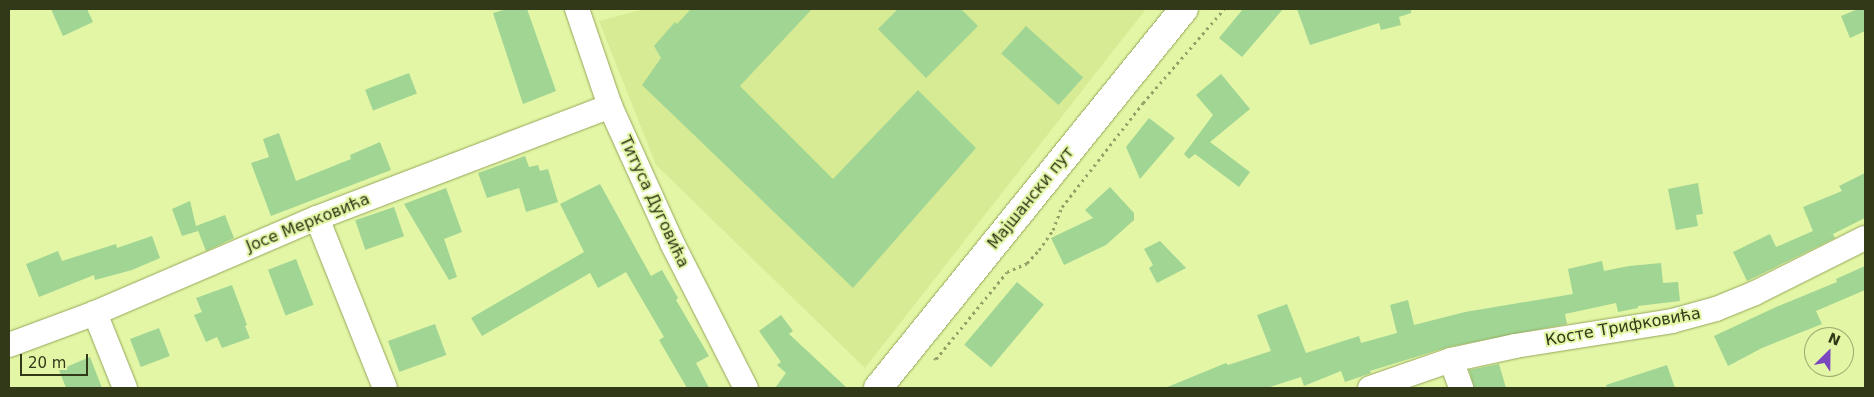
<!DOCTYPE html>
<meta charset="utf-8">
<style>
body{margin:0}
#map{position:relative;width:1874px;height:397px;overflow:hidden;background:#e2f6a6;font-family:"DejaVu Sans",sans-serif}
div>[style]{position:absolute}
.built>*{inset:0;background:#d7eb94}
.building>*{inset:0;background:#a0d594;transform-origin:0 0}
.path>*{height:3px;margin-top:-1.5px;transform-origin:0;background:repeating-linear-gradient(90deg,#94a267 0 2.5px,transparent 0 6.5px)}
.roads{filter:drop-shadow(0 0 1px #95a659) drop-shadow(0 0 1px #95a659)}
.minor>*{height:24px;margin:-12px;padding:0 12px;transform-origin:12px;border-radius:12px;background:#fff}
.tertiary>*{height:28px;margin:-14px;padding:0 14px;transform-origin:14px;border-radius:14px;background:#fff}
span{translate:-50% -50%;white-space:nowrap;text-align:center;line-height:1.15;-webkit-text-stroke:4px #e2f6a6;paint-order:stroke}
.street-label{font-size:16px;color:#323918}
.frame{position:absolute;inset:0;border:10px solid #323918;pointer-events:none}
.north{position:absolute;left:1804px;top:327px;width:50px;height:50px;box-sizing:border-box;background:#e2f6a6;border:1px solid #9caa6d;border-radius:50%;rotate:23deg;font-size:14px;font-weight:700;line-height:20px;text-align:center;color:#323918}
.north::after{content:'';display:block;margin:auto;width:18px;height:22px;background:#7a47bf;clip-path:polygon(50% 0,100% 100%,50% 72%,0 100%)}
.scale{position:absolute;left:20px;top:354px;width:68px;height:22px;box-sizing:border-box;border:2px solid #323918;border-top:0;padding-left:6px;font-size:15px;line-height:18px;white-space:nowrap;color:#323918;-webkit-text-stroke:4px #e2f6a6;paint-order:stroke}
</style>
<div id="map">
<div class="built">
<i style="clip-path:polygon(645px 9px,1146px 9px,865px 368px,656px 165px,599px 21px)"></i>
</div>
<div class="building">
<i style="clip-path:polygon(51px 9px,87px 9px,93px 22px,63px 36px)"></i>
<i style="clip-path:polygon(507px 9px,527px 9px,556px 91px,523px 104px,493px 13px)"></i>
<i style="clip-path:polygon(691px 9px,812px 9px,740px 86px,833px 179px,918px 90px,976px 148px,853px 288px,642px 85px,661px 58px,654px 46px,675px 22px,677px 24px)"></i>
<i style="clip-path:polygon(898px 9px,961px 9px,978px 26px,926px 78px,878px 29px)"></i>
<i style="clip-path:polygon(1243px 9px,1283px 9px,1242px 57px,1219px 38px)"></i>
<i style="clip-path:polygon(1297px 9px,1411px 9px,1411px 13px,1399px 17px,1401px 25px,1381px 30px,1379px 23px,1310px 45px)"></i>
<i style="clip-path:polygon(1858px 9px,1865px 9px,1865px 31px,1850px 38px,1841px 16px)"></i>
<i style="left:1026px;top:26px;width:77px;height:37px;rotate:42deg"></i>
<i style="left:409px;top:73px;width:22px;height:47px;rotate:69deg"></i>
<i style="clip-path:polygon(1221px 74px,1250px 109px,1210px 142px,1250px 172px,1239px 187px,1195px 154px,1189px 159px,1184px 154px,1213px 115px,1196px 95px)"></i>
<i style="clip-path:polygon(1149px 118px,1175px 138px,1140px 179px,1126px 147px)"></i>
<i style="clip-path:polygon(279px 133px,296px 181px,351px 159px,350px 155px,380px 142px,391px 170px,271px 216px,251px 163px,269px 157px,263px 139px)"></i>
<i style="clip-path:polygon(525px 156px,529px 167px,538px 165px,540px 171px,548px 169px,558px 202px,526px 212px,519px 188px,487px 198px,478px 173px)"></i>
<i style="clip-path:polygon(1865px 173px,1865px 218px,1833px 234px,1835px 238px,1747px 281px,1733px 252px,1770px 234px,1776px 247px,1813px 231px,1803px 207px,1842px 191px,1839px 186px)"></i>
<i style="clip-path:polygon(1698px 183px,1703px 214px,1696px 215px,1698px 226px,1676px 230px,1668px 189px)"></i>
<i style="clip-path:polygon(600px 184px,651px 276px,662px 270px,678px 298px,676px 300px,709px 356px,696px 363px,709px 388px,687px 388px,659px 340px,664px 337px,626px 272px,598px 288px,590px 273px,482px 336px,471px 318px,584px 252px,560px 204px)"></i>
<i style="clip-path:polygon(1110px 187px,1134px 213px,1134px 220px,1106px 245px,1064px 265px,1051px 238px,1093px 218px,1085px 210px)"></i>
<i style="clip-path:polygon(446px 188px,462px 232px,444px 239px,457px 277px,449px 280px,404px 204px)"></i>
<i style="clip-path:polygon(190px 201px,196px 226px,225px 215px,234px 238px,206px 251px,197px 228px,198px 231px,182px 236px,172px 209px)"></i>
<i style="left:394px;top:207px;width:31px;height:41px;rotate:71deg"></i>
<i style="clip-path:polygon(152px 236px,160px 258px,132px 270px,95px 280px,94px 275px,39px 297px,26px 264px,58px 251px,62px 261px,116px 244px,117px 248px)"></i>
<i style="clip-path:polygon(1160px 241px,1186px 268px,1157px 283px,1149px 268px,1153px 265px,1144px 249px)"></i>
<i style="left:296px;top:259px;width:49px;height:30px;rotate:69deg"></i>
<i style="clip-path:polygon(1602px 261px,1604px 271px,1629px 266px,1661px 263px,1663px 283px,1678px 282px,1680px 301px,1638px 306px,1638px 308px,1618px 312px,1616px 303px,1565px 314px,1567px 324px,1448px 347px,1370px 371px,1371px 373px,1345px 382px,1341px 371px,1304px 386px,1301px 377px,1267px 388px,1165px 388px,1226px 363px,1228px 365px,1271px 351px,1257px 315px,1287px 304px,1306px 353px,1359px 336px,1361px 343px,1397px 333px,1390px 305px,1408px 300px,1414px 325px,1465px 312px,1573px 294px,1568px 269px)"></i>
<i style="clip-path:polygon(1865px 266px,1865px 290px,1816px 311px,1822px 324px,1762px 348px,1728px 366px,1714px 336px,1776px 307px,1837px 282px,1836px 279px)"></i>
<i style="left:1017px;top:282px;width:35px;height:82px;rotate:40deg"></i>
<i style="clip-path:polygon(232px 285px,247px 325px,245px 326px,250px 338px,222px 348px,217px 337px,206px 342px,194px 315px,202px 312px,196px 298px)"></i>
<i style="clip-path:polygon(781px 315px,793px 331px,789px 334px,847px 388px,775px 388px,786px 373px,777px 365px,781px 362px,759px 331px)"></i>
<i style="left:435px;top:324px;width:33px;height:50px;rotate:70deg"></i>
<i style="left:159px;top:328px;width:30px;height:31px;rotate:69deg"></i>
<i style="clip-path:polygon(90px 357px,102px 388px,66px 388px,59px 370px)"></i>
<i style="clip-path:polygon(1499px 364px,1506px 388px,1474px 388px,1469px 370px)"></i>
<i style="clip-path:polygon(1667px 365px,1675px 388px,1607px 388px,1606px 385px)"></i>
</div>
<div class="path">
<i style="left:934px;top:358px;width:2px;rotate:27deg"></i>
<i style="left:936px;top:359px;width:112px;rotate:-50.8deg"></i>
<i style="left:1007px;top:272px;width:22px;rotate:-24deg"></i>
<i style="left:1027px;top:263px;width:18px;rotate:-47deg"></i>
<i style="left:1039px;top:250px;width:24px;rotate:-55deg"></i>
<i style="left:1053px;top:230px;width:25px;rotate:-69deg"></i>
<i style="left:1062px;top:207px;width:132px;rotate:-52.1deg"></i>
<i style="left:1143px;top:103px;width:124px;rotate:-49.2deg"></i>
</div>
<div class="roads">
<div class="minor">
<i style="left:577px;top:9px;width:102px;rotate:71.2deg"></i>
<i style="left:610px;top:106px;width:153px;rotate:65.6deg"></i>
<i style="left:673px;top:245px;width:161px;rotate:63deg"></i>
<i style="left:317px;top:218px;width:183px;rotate:68.2deg"></i>
<i style="left:95px;top:313px;width:81px;rotate:68.2deg"></i>
<i style="left:9px;top:345px;width:92px;rotate:-20.4deg"></i>
<i style="left:95px;top:313px;width:241px;rotate:-23.2deg"></i>
<i style="left:317px;top:218px;width:314px;rotate:-20.9deg"></i>
<i style="left:1451px;top:360px;width:30px;rotate:70deg"></i>
<i style="left:1370px;top:388px;width:86px;rotate:-19.1deg"></i>
<i style="left:1451px;top:360px;width:66px;rotate:-12.3deg"></i>
<i style="left:1515px;top:346px;width:159px;rotate:-9deg"></i>
<i style="left:1672px;top:321px;width:46px;rotate:-15.3deg"></i>
<i style="left:1716px;top:309px;width:42px;rotate:-22.3deg"></i>
<i style="left:1755px;top:293px;width:123px;rotate:-26.6deg"></i>
</div>
<div class="tertiary">
<i style="left:878px;top:388px;width:487px;rotate:-51.1deg"></i>
</div>
</div>
<div class="street-label">
<span style="left:1031px;top:198px;rotate:-51deg">Мајшански пут</span>
<span style="left:654px;top:202px;rotate:65deg">Титуса Дуговића</span>
<span style="left:308px;top:223px;rotate:-22deg">Јосе Мерковића</span>
<span style="left:1623px;top:327px;rotate:-10deg">Косте Трифковића</span>
</div>
<div class="frame"></div>
<div class="north">N</div>
<div class="scale">20 m</div>
</div>
